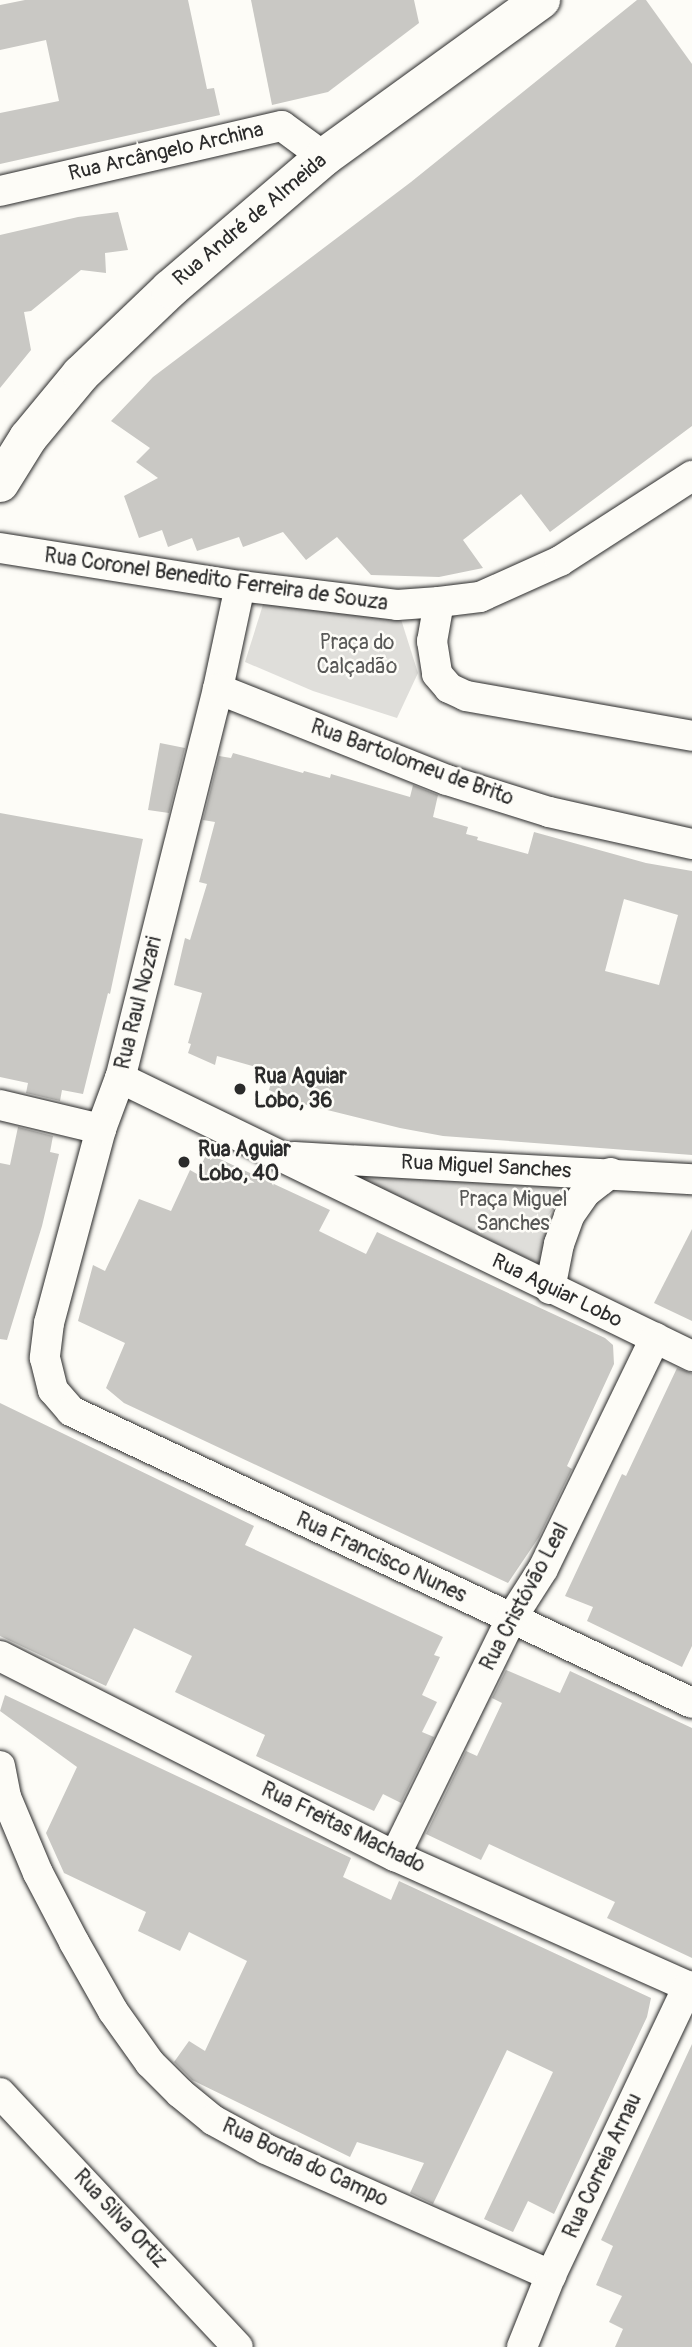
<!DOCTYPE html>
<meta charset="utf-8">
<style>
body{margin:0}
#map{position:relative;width:692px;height:2347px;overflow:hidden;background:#fdfcf7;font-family:Pangolin,sans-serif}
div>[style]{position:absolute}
.green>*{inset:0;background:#dfdeda}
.building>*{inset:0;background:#c9c8c4}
.roads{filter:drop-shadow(0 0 2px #2b2b2b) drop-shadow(0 0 2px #2b2b2b)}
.street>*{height:30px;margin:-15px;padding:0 15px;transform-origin:15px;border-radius:15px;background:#fdfcf7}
.secondary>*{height:38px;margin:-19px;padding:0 19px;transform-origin:19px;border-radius:19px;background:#fdfcf7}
.dots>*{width:19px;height:19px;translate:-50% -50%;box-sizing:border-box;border:4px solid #fdfcf7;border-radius:50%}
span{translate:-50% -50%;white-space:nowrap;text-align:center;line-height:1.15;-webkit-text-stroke:5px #fdfcf7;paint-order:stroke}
.street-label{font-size:21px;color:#2b2b2b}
.park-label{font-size:21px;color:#585857}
.poi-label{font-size:21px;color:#2b2b2b;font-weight:700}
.left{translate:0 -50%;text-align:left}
</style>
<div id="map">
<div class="green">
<i style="clip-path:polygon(266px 595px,399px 613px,418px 673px,397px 718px,313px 691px,245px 662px)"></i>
<i style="clip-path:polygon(343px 1170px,574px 1181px,548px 1216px,547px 1268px)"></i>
</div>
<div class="building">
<i style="clip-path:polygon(25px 0,188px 0,207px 89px,214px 88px,220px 115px,0 164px,0 113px,59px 101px,46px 40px,0 50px,0 5px)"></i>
<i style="clip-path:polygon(251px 0,414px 0,419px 23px,328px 92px,272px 105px)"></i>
<i style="clip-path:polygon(637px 0,646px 0,692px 64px,692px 426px,550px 532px,521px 494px,463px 540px,483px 568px,439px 577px,371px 575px,337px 537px,306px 560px,283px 532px,243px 547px,239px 537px,197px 551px,192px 538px,168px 547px,162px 530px,139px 538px,124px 496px,158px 478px,136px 462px,150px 448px,111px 421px,153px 377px,411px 182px)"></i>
<i style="clip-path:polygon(118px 212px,128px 250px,105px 253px,106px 273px,81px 270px,31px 311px,24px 312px,31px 350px,0 388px,0 235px,78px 217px)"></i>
<i style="clip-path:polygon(160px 743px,185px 748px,169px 813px,148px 810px)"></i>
<i style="clip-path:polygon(evenodd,233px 753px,303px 773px,304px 771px,330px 778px,331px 774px,410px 797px,413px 785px,438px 795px,433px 817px,468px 827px,466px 834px,478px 837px,477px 840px,528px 854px,534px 832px,646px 863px,692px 871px,692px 1155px,443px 1136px,400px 1128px,299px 1103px,269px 1090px,274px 1072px,217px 1056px,215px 1065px,188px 1053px,191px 1044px,188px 1043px,202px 993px,174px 985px,185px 938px,190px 940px,207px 884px,199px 882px,215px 822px,203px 820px,219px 756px,231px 758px,233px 753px,624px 899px,678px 915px,659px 985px,605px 971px,624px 899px)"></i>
<i style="clip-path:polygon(0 813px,143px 839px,110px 994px,108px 993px,83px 1094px,62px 1090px,60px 1101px,26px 1093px,28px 1083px,0 1077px)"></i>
<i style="clip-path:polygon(18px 1127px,53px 1136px,50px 1152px,59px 1154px,42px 1226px,7px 1340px,0 1339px,0 1163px,10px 1165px)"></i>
<i style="clip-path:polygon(207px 1153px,330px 1210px,319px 1231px,366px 1254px,377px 1232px,605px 1338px,613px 1345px,614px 1364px,567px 1466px,572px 1469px,539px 1537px,508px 1583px,124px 1403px,106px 1388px,125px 1343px,78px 1321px,93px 1265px,105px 1271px,139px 1199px,171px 1211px,190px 1170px,197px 1174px)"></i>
<i style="clip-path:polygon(692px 1229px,692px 1321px,654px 1303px)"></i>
<i style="clip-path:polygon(677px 1368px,692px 1373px,692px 1646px,682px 1667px,587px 1621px,593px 1607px,565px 1596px,622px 1474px,626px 1476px)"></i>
<i style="clip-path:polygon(0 1403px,254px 1526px,245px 1545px,443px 1637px,434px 1655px,440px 1657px,422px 1695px,437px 1702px,422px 1732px,434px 1737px,401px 1803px,383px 1794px,374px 1811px,256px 1756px,265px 1735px,175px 1692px,192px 1656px,134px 1628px,106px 1686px,0 1636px)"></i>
<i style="clip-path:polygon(506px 1670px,560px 1693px,570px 1671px,692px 1728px,692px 1958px,607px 1918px,615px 1902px,519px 1858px,489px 1844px,481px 1860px,426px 1834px,466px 1751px,477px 1756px,502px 1703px,492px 1698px)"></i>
<i style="clip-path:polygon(5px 1695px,351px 1858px,343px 1877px,391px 1900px,399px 1881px,651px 1998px,647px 2017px,554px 2214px,528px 2201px,513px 2232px,484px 2219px,553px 2072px,507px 2050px,433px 2204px,410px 2193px,424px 2163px,357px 2142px,350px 2157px,192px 2080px,174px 2062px,189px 2041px,205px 2051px,247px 1961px,189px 1932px,180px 1951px,138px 1931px,146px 1912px,64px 1873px,46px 1833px,77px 1767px,0 1711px)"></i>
<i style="clip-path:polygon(692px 2044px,692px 2347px,615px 2347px,623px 2329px,609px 2322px,622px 2296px,596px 2285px,613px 2246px,601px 2240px)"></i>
</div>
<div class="roads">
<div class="street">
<i style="left:0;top:191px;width:289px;rotate:-13deg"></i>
<i style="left:282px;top:126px;width:52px;rotate:36.4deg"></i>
<i style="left:0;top:548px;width:243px;rotate:9deg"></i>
<i style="left:240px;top:586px;width:158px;rotate:6.9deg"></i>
<i style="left:397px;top:605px;width:42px;rotate:-4.1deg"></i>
<i style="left:439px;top:602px;width:41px;rotate:-7deg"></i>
<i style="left:480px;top:597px;width:88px;rotate:-24.2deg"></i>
<i style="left:560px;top:561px;width:157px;rotate:-32.8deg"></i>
<i style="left:240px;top:586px;width:105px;rotate:102.1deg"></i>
<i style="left:218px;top:689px;width:401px;rotate:104.1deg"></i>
<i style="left:120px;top:1078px;width:54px;rotate:110.4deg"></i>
<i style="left:101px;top:1129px;width:201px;rotate:105deg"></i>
<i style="left:49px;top:1323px;width:35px;rotate:97deg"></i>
<i style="left:45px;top:1358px;width:33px;rotate:76deg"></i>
<i style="left:53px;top:1390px;width:28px;rotate:49deg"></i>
<i style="left:71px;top:1411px;width:686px;rotate:25.18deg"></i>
<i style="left:439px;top:602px;width:40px;rotate:100deg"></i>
<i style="left:432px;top:641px;width:33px;rotate:81deg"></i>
<i style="left:437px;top:674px;width:18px;rotate:49deg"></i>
<i style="left:449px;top:688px;width:19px;rotate:25deg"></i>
<i style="left:466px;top:696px;width:230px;rotate:10deg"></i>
<i style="left:218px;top:689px;width:246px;rotate:21.7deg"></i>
<i style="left:447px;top:780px;width:107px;rotate:17.4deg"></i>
<i style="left:549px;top:812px;width:147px;rotate:12.6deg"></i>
<i style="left:120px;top:1078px;width:636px;rotate:25.92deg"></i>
<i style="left:0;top:1105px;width:104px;rotate:13.4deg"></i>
<i style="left:294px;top:1157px;width:399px;rotate:3.2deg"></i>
<i style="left:550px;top:1289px;width:46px;rotate:-78.7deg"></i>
<i style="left:559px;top:1244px;width:30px;rotate:-70deg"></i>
<i style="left:569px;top:1216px;width:29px;rotate:-55deg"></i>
<i style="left:586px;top:1192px;width:31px;rotate:-38deg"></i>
<i style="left:0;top:1656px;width:443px;rotate:26.9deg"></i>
<i style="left:395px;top:1856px;width:325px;rotate:24deg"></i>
<i style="left:0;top:1766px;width:32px;rotate:79deg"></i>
<i style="left:6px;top:1797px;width:82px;rotate:67.2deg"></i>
<i style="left:38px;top:1873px;width:78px;rotate:62.4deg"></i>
<i style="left:74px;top:1942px;width:79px;rotate:60.5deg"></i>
<i style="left:113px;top:2011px;width:64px;rotate:54.6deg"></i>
<i style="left:150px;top:2063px;width:42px;rotate:45deg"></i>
<i style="left:180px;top:2093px;width:43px;rotate:39.3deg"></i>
<i style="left:213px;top:2120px;width:60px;rotate:28.7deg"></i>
<i style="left:266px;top:2149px;width:312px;rotate:23.9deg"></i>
<i style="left:395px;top:1856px;width:264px;rotate:-63.9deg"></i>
<i style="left:511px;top:1619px;width:59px;rotate:-57.4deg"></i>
<i style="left:543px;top:1569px;width:257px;rotate:-64.1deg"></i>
<i style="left:0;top:2093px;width:348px;rotate:46.9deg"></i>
<i style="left:522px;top:2347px;width:78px;rotate:-68.1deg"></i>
<i style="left:551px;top:2275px;width:320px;rotate:-64.6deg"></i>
</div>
<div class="secondary">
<i style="left:0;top:483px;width:53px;rotate:-58.1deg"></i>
<i style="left:28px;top:438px;width:83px;rotate:-50.4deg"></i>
<i style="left:81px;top:374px;width:123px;rotate:-43.7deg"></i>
<i style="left:170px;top:289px;width:203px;rotate:-40.6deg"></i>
<i style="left:324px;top:157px;width:268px;rotate:-35.9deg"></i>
</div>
</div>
<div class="dots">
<i style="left:240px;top:1089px;background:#2b2b2b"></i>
<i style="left:184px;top:1162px;background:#2b2b2b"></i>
</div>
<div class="street-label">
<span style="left:166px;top:152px;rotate:-13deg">Rua Arcângelo Archina</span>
<span style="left:250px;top:220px;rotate:-40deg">Rua André de Almeida</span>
<span style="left:216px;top:580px;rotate:8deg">Rua Coronel Benedito Ferreira de Souza</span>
<span style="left:412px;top:763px;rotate:20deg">Rua Bartolomeu de Brito</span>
<span style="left:139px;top:1003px;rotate:-76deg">Rua Raul Nozari</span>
<span style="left:486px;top:1167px;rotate:3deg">Rua Miguel Sanches</span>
<span style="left:557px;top:1291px;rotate:26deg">Rua Aguiar Lobo</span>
<span style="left:381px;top:1558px;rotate:25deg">Rua Francisco Nunes</span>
<span style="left:525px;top:1597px;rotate:-62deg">Rua Cristóvão Leal</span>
<span style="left:343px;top:1828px;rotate:26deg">Rua Freitas Machado</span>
<span style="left:305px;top:2163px;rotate:25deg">Rua Borda do Campo</span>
<span style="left:603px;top:2166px;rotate:-65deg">Rua Correia Arnau</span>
<span style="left:120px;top:2219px;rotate:47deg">Rua Silva Ortiz</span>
</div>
<div class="park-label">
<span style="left:357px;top:655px">Praça do<br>Calçadão</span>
<span style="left:513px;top:1212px">Praça Miguel<br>Sanches</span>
</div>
<div class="poi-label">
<span class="left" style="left:254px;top:1089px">Rua Aguiar<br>Lobo, 36</span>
<span class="left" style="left:198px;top:1162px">Rua Aguiar<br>Lobo, 40</span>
</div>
</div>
